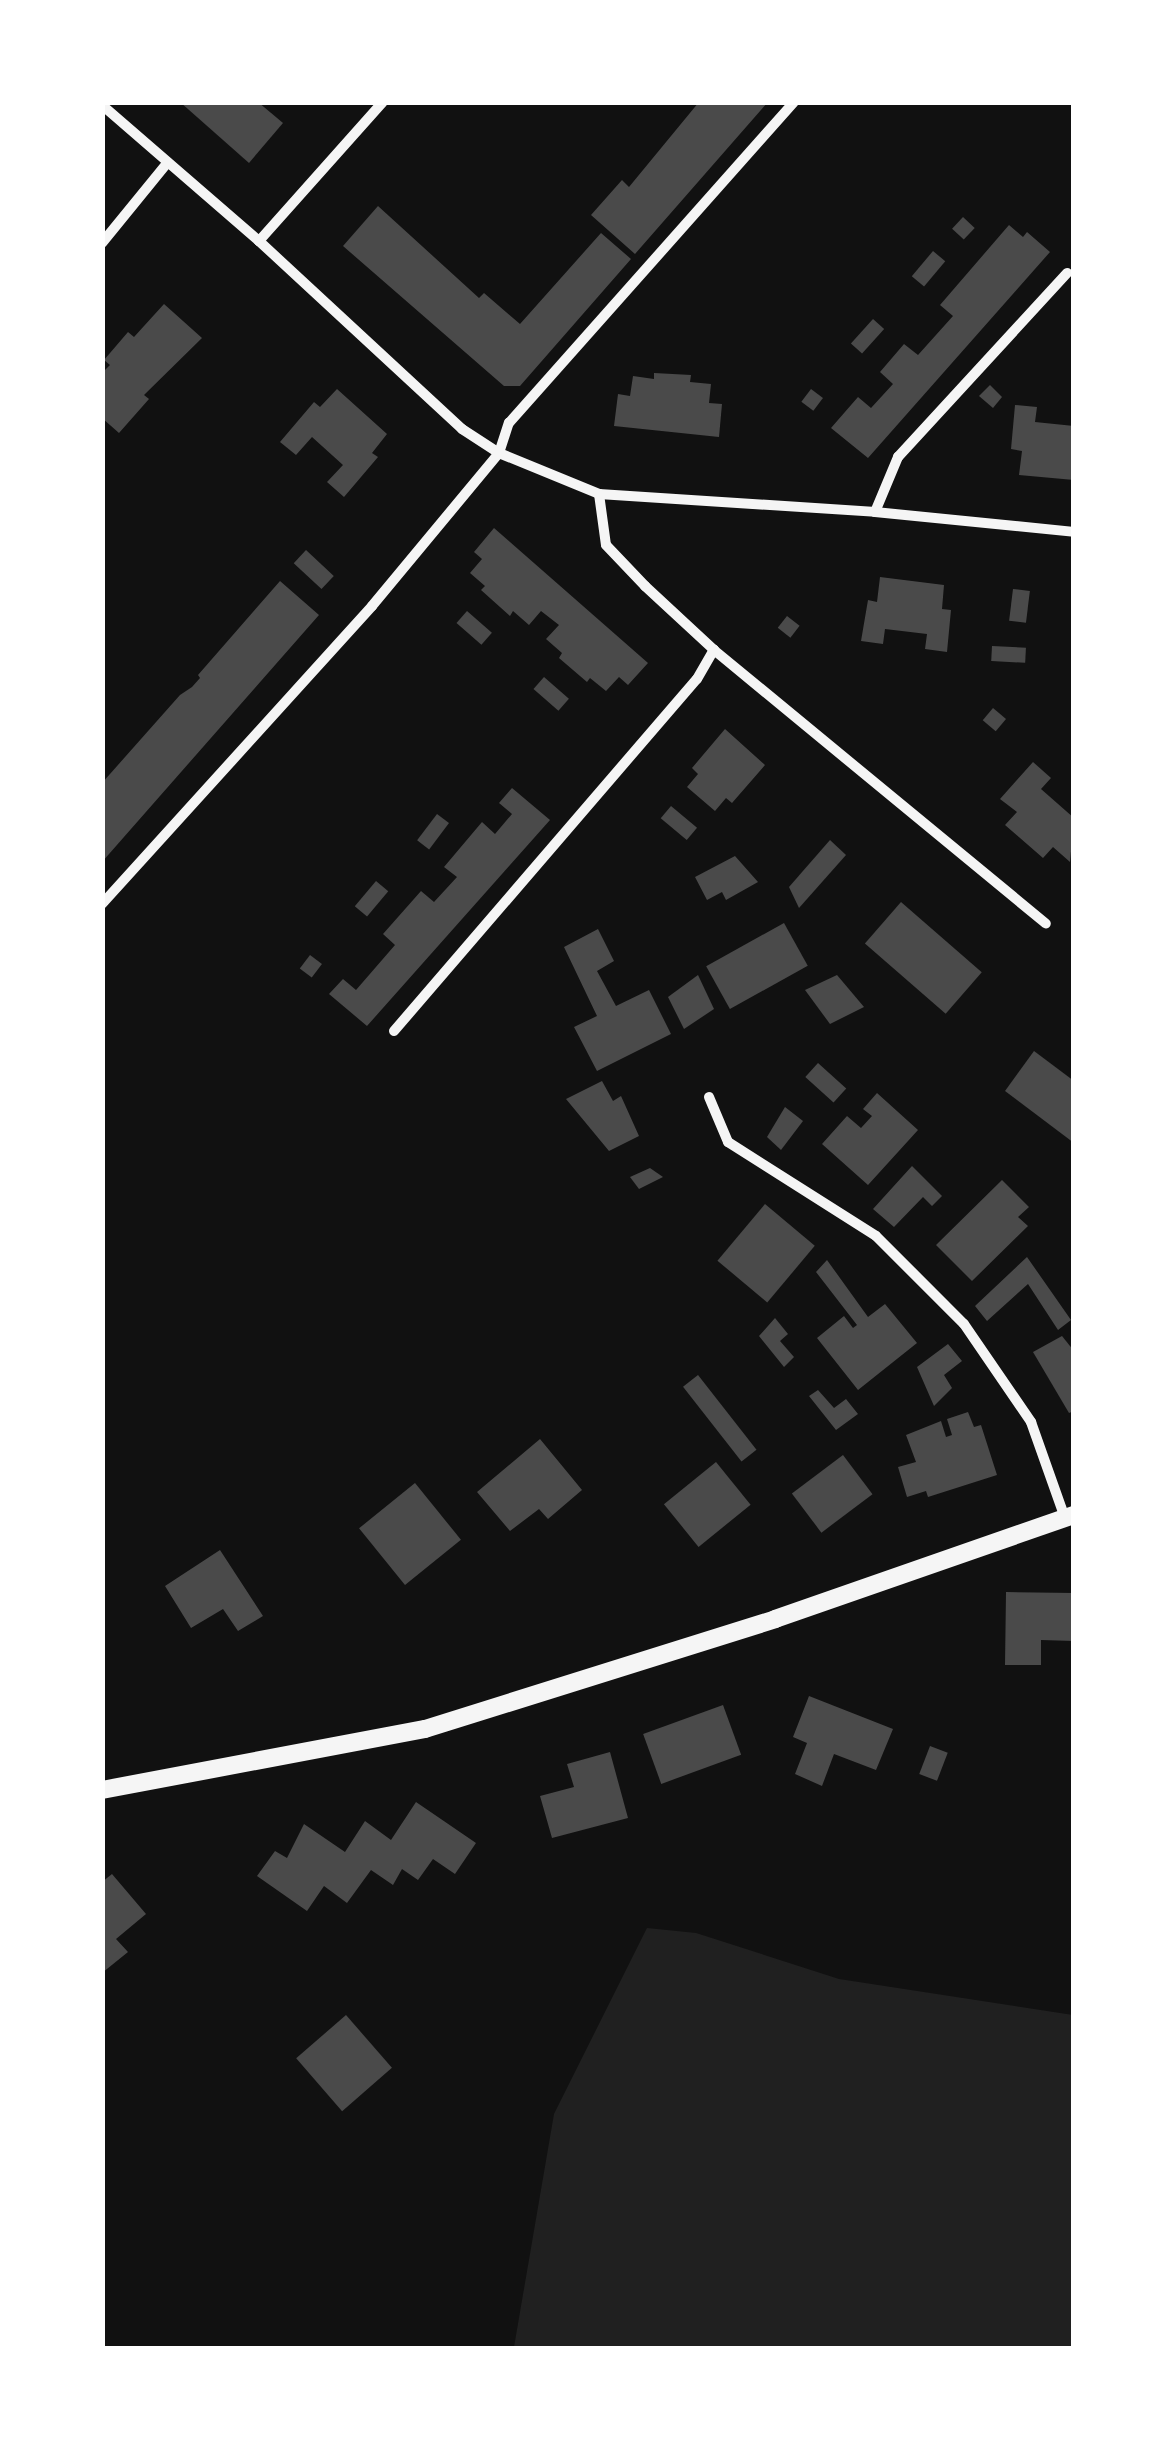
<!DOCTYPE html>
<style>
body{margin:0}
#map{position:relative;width:1176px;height:2451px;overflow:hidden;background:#111;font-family:Signika,sans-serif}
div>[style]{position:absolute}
.green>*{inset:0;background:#202020}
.building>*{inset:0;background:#4a4a4a;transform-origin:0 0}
.minor>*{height:10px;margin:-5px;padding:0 5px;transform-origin:5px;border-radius:5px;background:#f5f5f5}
.tertiary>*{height:18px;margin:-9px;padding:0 9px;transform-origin:9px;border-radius:9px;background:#f5f5f5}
span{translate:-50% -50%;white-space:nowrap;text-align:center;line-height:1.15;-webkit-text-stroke:10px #fff;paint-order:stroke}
.frame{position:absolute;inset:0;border:105px solid #fff;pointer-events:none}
</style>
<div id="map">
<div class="green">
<i style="clip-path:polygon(647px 1928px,696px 1933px,839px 1979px,1073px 2015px,1073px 2348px,501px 2348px,514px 2347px,554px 2114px)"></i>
</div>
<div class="building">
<i style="clip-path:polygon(180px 102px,258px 102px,283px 123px,249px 163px)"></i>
<i style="clip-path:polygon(699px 102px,768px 102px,635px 254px,591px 215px,622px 180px,629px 187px)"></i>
<i style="clip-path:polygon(378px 206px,479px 298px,484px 293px,520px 324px,601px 233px,631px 259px,520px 386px,504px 386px,343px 246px)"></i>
<i style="left:963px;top:217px;width:16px;height:16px;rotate:43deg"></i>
<i style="clip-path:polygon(1009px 225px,1023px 237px,1027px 232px,1050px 252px,868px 458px,831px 428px,858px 397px,871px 408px,893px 384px,880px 372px,904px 344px,918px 355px,953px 316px,940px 305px)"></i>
<i style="left:933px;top:251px;width:16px;height:33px;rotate:40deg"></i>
<i style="clip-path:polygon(164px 304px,202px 338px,144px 395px,149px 399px,119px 433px,102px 418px,102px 373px,110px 365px,104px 360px,128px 332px,134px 337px)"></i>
<i style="left:873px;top:319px;width:15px;height:33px;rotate:42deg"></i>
<i style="clip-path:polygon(654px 373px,691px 375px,690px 382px,711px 384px,709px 403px,722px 404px,719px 437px,614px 426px,618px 394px,630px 396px,633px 376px,654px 379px)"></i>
<i style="clip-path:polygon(990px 385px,1002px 397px,993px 408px,979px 396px)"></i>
<i style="clip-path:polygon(337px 389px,387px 434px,372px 453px,378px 457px,344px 497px,327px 482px,343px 465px,312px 437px,296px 455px,280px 442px,314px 402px,320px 407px)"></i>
<i style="left:811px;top:389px;width:15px;height:16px;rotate:37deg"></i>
<i style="clip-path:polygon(1015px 405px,1037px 407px,1035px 422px,1074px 426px,1074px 480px,1019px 475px,1022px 451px,1011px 449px)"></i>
<i style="clip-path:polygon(494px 528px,648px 663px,628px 685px,619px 677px,606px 691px,590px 678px,587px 682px,559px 658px,562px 653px,546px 639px,559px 625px,541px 611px,529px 625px,513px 611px,510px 616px,481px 590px,485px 586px,470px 573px,482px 559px,474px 552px)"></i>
<i style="left:306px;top:550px;width:38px;height:18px;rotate:43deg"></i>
<i style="clip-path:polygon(880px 577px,944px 585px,942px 609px,951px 610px,947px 652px,925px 649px,927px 634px,885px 629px,883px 644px,861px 641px,868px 600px,877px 602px)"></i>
<i style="clip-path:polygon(280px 581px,319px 615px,102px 862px,102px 783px,180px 695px,192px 687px,200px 678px,198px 675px)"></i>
<i style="left:1013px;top:589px;width:17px;height:32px;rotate:7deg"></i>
<i style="left:467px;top:611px;width:33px;height:16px;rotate:41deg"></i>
<i style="left:787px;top:616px;width:16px;height:15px;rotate:38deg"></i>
<i style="left:992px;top:646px;width:34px;height:15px;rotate:3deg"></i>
<i style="left:544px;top:677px;width:33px;height:16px;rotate:41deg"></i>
<i style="left:993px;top:708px;width:17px;height:16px;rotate:40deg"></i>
<i style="clip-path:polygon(725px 729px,765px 765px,732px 803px,726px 798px,715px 811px,687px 787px,698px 774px,692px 768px)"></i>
<i style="clip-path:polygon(1033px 762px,1051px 778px,1041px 789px,1074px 818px,1070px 862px,1053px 847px,1043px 858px,1005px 825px,1017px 812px,1000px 799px)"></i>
<i style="clip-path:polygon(512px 788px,550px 820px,367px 1026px,329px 994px,343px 979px,356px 990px,395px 945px,383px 934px,421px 891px,434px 902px,457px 877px,444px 867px,482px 822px,495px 834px,512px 814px,499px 803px)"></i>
<i style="left:671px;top:806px;width:34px;height:16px;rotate:40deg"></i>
<i style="left:437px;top:814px;width:15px;height:33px;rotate:37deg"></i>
<i style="clip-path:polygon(830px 840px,846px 855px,799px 908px,789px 887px)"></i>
<i style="clip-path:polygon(735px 856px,758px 882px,726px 900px,722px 892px,707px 900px,695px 877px)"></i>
<i style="left:376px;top:881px;width:16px;height:33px;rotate:40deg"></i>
<i style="left:901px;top:902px;width:107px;height:55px;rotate:41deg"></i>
<i style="left:784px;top:923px;width:49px;height:89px;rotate:61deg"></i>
<i style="clip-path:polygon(598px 929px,614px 961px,597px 971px,616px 1006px,649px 990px,671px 1034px,597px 1071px,574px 1027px,597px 1016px,564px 947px)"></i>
<i style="left:310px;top:955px;width:15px;height:17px;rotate:37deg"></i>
<i style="clip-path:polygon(698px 975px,714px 1009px,684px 1029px,668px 997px)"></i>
<i style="clip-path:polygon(837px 975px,864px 1007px,830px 1024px,805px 990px)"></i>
<i style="clip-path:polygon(1034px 1051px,1074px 1081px,1074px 1143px,1005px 1091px)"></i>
<i style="left:818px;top:1063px;width:38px;height:19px;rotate:42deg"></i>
<i style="clip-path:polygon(602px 1081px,613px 1101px,621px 1096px,639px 1136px,609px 1151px,566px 1099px)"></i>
<i style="clip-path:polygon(877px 1093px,918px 1130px,868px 1185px,822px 1144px,847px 1116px,861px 1128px,872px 1116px,863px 1109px)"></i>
<i style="clip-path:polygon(785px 1107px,803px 1121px,781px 1150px,767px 1137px)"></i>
<i style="clip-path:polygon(912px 1166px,942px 1196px,932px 1206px,923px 1197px,894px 1227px,873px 1209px)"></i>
<i style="clip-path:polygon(650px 1168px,663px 1177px,639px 1189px,630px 1177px)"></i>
<i style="clip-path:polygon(1002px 1180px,1029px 1207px,1018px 1217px,1028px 1226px,972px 1281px,936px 1245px)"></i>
<i style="left:765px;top:1204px;width:65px;height:74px;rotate:40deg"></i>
<i style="clip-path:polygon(1027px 1257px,1071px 1320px,1058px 1330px,1028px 1284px,987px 1321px,975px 1306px)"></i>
<i style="clip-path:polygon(827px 1260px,868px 1317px,885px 1304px,917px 1343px,858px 1390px,817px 1338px,844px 1316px,853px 1328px,857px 1325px,816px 1272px)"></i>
<i style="clip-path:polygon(775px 1318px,788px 1334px,780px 1341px,794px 1357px,784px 1367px,759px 1336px)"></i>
<i style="clip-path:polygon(1062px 1336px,1074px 1351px,1074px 1411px,1069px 1413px,1033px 1352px)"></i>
<i style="clip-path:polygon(948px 1344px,962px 1361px,944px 1375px,952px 1388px,934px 1406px,917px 1367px)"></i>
<i style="left:698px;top:1375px;width:95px;height:19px;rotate:52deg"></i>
<i style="clip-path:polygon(818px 1390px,834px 1408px,846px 1399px,858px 1414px,836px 1430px,809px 1396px)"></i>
<i style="clip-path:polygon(968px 1412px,974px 1427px,981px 1425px,997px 1475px,928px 1497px,926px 1491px,907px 1497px,898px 1467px,916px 1462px,906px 1435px,941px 1421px,946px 1437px,952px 1435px,947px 1419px)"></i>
<i style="clip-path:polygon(540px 1439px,582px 1490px,548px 1519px,539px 1509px,510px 1531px,477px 1492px)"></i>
<i style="left:843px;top:1455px;width:49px;height:64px;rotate:53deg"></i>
<i style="left:716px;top:1462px;width:55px;height:67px;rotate:51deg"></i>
<i style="left:415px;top:1483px;width:73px;height:72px;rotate:51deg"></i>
<i style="clip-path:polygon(220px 1550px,263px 1616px,238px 1631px,223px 1609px,191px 1628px,165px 1586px)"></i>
<i style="clip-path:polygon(1006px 1592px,1074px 1593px,1074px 1641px,1041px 1640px,1041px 1665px,1005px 1665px)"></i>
<i style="clip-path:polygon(809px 1696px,893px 1729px,876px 1770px,834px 1754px,822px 1786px,795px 1774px,807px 1743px,793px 1737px)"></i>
<i style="left:723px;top:1705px;width:53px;height:85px;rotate:70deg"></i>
<i style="left:930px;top:1746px;width:19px;height:30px;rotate:21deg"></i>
<i style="clip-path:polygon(610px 1752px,628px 1818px,552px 1838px,540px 1796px,574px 1787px,567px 1764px)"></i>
<i style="clip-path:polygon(416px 1802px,476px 1843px,455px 1874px,433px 1859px,418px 1880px,402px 1869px,393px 1885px,371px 1870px,347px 1903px,324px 1886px,307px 1911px,257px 1876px,275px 1851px,287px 1858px,304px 1824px,345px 1852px,365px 1821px,391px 1840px)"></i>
<i style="clip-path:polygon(112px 1874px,146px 1914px,116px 1939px,128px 1952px,102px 1973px,102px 1882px)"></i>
<i style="left:346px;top:2015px;width:70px;height:66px;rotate:49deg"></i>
</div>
<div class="minor">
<i style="left:102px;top:105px;width:208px;rotate:40.9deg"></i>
<i style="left:259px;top:241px;width:277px;rotate:42.8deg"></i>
<i style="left:462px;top:429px;width:44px;rotate:33deg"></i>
<i style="left:499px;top:453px;width:108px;rotate:22.3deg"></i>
<i style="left:599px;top:494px;width:277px;rotate:3.7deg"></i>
<i style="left:875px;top:512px;width:200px;rotate:5.7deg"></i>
<i style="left:259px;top:241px;width:186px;rotate:-48.3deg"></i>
<i style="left:102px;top:243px;width:104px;rotate:-50.8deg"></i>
<i style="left:599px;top:494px;width:51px;rotate:82.2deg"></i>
<i style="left:606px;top:545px;width:57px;rotate:46.4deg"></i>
<i style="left:645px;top:586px;width:94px;rotate:42.8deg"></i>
<i style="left:714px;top:650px;width:430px;rotate:39.5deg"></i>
<i style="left:875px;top:512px;width:60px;rotate:-67.3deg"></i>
<i style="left:898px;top:457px;width:250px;rotate:-47.4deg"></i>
<i style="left:102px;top:904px;width:402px;rotate:-47.8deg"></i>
<i style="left:372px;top:606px;width:199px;rotate:-50.3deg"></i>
<i style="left:499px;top:453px;width:32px;rotate:-72deg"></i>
<i style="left:509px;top:423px;width:429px;rotate:-48.4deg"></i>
<i style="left:394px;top:1031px;width:464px;rotate:-49.3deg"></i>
<i style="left:697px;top:679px;width:34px;rotate:-60deg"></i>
<i style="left:709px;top:1097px;width:49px;rotate:67.1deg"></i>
<i style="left:728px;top:1142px;width:175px;rotate:32.4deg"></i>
<i style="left:876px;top:1236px;width:124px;rotate:45deg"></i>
<i style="left:964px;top:1324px;width:119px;rotate:55.6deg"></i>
<i style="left:1031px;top:1422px;width:102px;rotate:70.5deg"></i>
</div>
<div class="tertiary">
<i style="left:102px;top:1790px;width:329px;rotate:-10.7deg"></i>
<i style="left:425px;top:1729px;width:367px;rotate:-17.4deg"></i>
<i style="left:775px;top:1619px;width:317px;rotate:-19.2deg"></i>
</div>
<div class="frame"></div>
</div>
